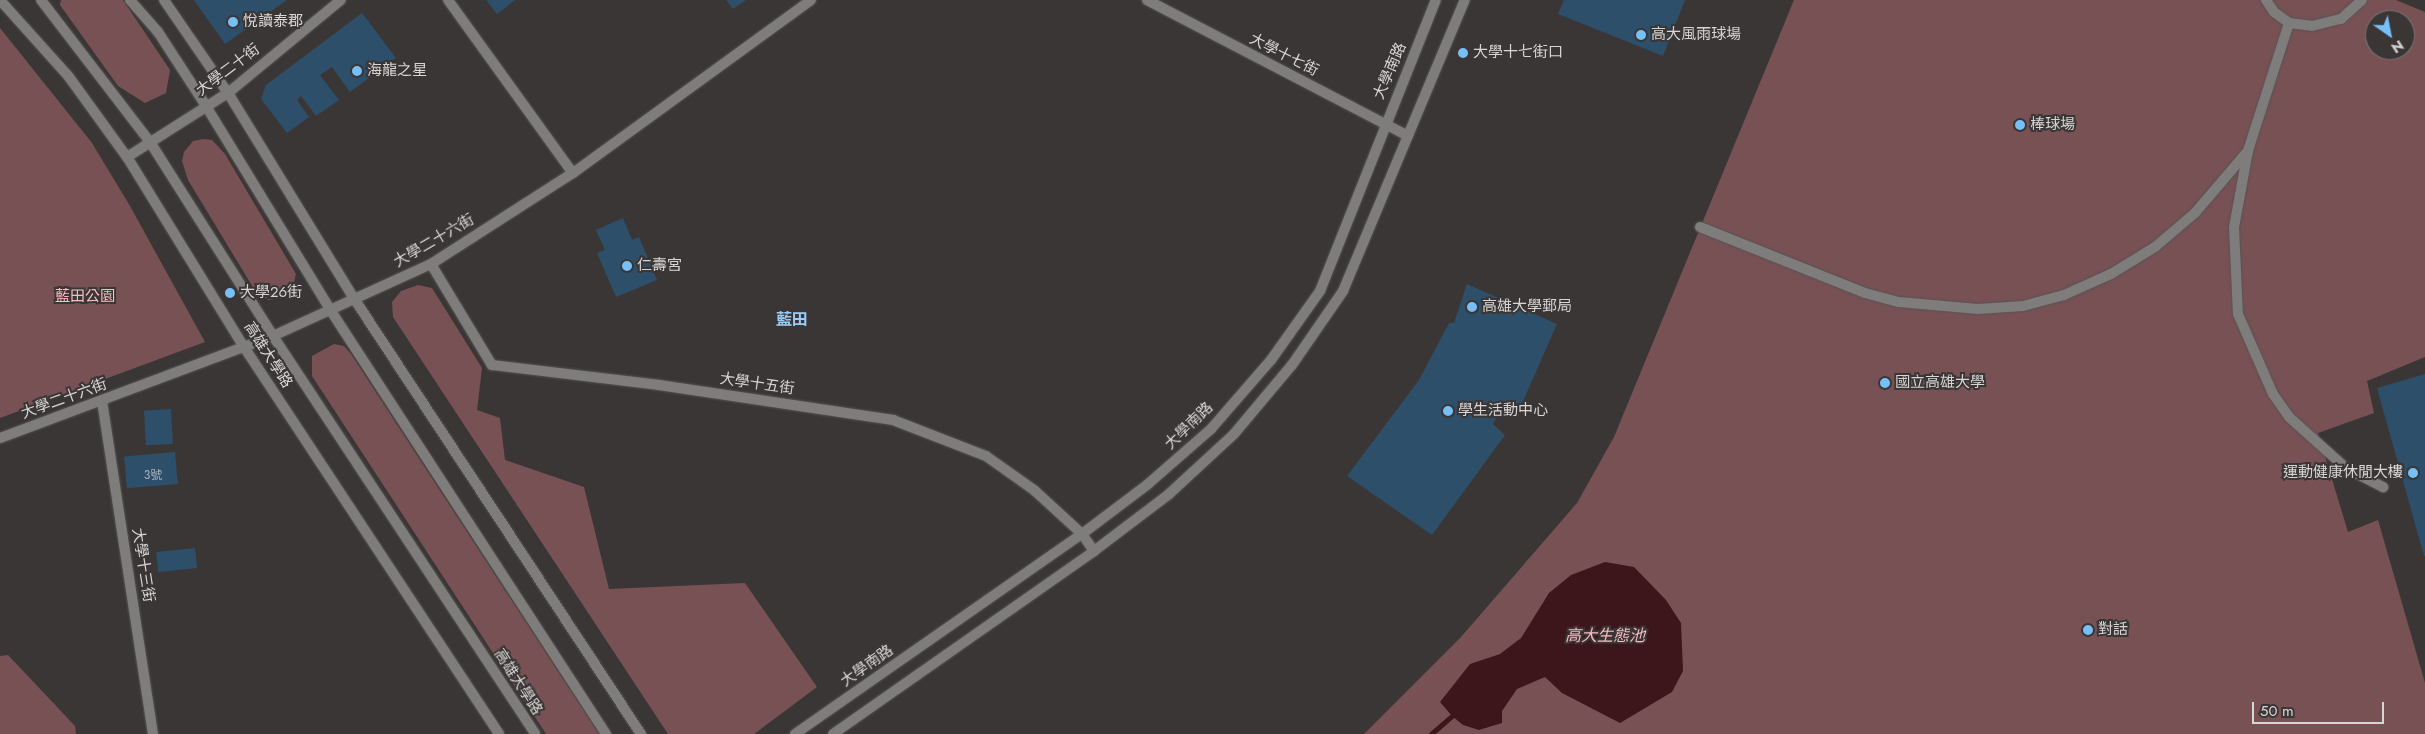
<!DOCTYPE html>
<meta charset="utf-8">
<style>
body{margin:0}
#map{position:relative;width:2425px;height:734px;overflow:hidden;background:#3b3636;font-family:Jost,"Noto Sans TC",sans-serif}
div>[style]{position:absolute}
.green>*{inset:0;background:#785155}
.water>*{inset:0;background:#3c161b}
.stream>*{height:5px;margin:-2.5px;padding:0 2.5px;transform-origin:2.5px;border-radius:2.5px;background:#3c161b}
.building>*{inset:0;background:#2d4f6a;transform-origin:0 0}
.roads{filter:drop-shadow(0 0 1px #575353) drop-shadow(0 0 1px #575353)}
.pedestrian>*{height:10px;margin:-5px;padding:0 5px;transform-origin:5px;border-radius:5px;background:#7f7c7c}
.minor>*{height:10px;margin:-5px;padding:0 5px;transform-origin:5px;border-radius:5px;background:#7f7c7c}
.tertiary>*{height:10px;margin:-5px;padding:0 5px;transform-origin:5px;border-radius:5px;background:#7f7c7c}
.dots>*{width:14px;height:14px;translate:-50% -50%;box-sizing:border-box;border:2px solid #3b3636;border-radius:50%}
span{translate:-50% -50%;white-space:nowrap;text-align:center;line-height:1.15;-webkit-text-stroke:4px #3b3636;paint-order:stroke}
.number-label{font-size:12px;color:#adb4ba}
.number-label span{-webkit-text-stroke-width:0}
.poi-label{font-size:15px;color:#d8d5d5}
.left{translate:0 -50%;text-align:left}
.right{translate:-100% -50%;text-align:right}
.street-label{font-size:15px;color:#d8d5d5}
.park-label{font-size:15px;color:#fbbdc2}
.neighbourhood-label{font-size:16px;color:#99cdf7;font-weight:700}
.water-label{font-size:16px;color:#f9bbc0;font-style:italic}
.north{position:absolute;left:2365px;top:10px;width:50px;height:50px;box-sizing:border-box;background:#3b3636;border:1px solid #7a7676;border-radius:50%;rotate:147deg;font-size:14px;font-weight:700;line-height:20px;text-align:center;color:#d8d5d5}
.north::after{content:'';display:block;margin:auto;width:18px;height:22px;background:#77c0f7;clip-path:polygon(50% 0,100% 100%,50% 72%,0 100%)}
.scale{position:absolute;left:2252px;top:702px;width:132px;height:22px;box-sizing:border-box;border:2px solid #d8d5d5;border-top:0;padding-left:6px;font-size:15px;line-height:18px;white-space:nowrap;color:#d8d5d5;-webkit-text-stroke:4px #3b3636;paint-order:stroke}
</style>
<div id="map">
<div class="green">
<i style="clip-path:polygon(61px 0,123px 0,170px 70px,166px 93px,145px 103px,118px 86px,60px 5px)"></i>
<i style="clip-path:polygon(evenodd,1794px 0,2396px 0,2425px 12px,2425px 357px,2367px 381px,2374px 413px,2318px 433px,2348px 532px,2378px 520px,2425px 683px,2425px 734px,1364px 734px,1461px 637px,1577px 503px,1614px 437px,1794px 0,2375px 20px,2405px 20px,2405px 50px,2375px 50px,2375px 20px)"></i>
<i style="clip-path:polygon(0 28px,92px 143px,130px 206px,205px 342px,0 418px)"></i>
<i style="clip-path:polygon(203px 139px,212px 140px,225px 154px,296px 274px,292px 290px,285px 297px,268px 300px,254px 289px,188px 180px,182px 161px,184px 152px,193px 141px)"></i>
<i style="clip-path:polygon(418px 285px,432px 288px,482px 368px,477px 410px,500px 418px,505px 460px,584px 487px,609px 589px,745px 583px,817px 687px,754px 734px,668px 734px,393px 317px,392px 302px,401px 291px)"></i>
<i style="clip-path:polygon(334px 344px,344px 346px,351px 354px,599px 734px,546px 734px,312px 376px,312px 356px)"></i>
<i style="clip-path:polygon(8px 655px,75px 726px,76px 734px,0 734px,0 656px)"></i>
</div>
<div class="water">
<i style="clip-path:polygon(1605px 562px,1634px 567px,1666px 600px,1681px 623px,1683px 671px,1672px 692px,1620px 723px,1562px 693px,1545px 677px,1517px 689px,1502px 711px,1502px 723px,1479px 730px,1463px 725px,1452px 716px,1440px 702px,1470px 664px,1500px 654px,1521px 638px,1549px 593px,1571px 575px)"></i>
</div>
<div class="stream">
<i style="left:1431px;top:734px;width:28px;rotate:-41deg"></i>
</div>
<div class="building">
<i style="clip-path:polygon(194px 0,287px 0,225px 44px)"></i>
<i style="clip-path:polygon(486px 0,515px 0,497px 14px)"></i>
<i style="clip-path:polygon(726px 0,746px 0,733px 9px)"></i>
<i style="clip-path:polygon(1564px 0,1685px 0,1663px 56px,1558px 14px)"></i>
<i style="clip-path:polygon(362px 13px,396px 58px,350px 92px,332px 67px,320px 75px,339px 100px,316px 116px,301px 96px,297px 100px,309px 117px,287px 133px,261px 99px,266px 85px)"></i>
<i style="clip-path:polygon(623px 218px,632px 240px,639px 237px,657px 280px,616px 297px,597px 253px,605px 250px,596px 230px)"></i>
<i style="clip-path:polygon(1467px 284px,1557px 324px,1517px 415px,1502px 407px,1493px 424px,1505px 435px,1432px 535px,1347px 476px,1419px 380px,1449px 323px,1454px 323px)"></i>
<i style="clip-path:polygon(2425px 374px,2425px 556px,2424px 556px,2377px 388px)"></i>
<i style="left:171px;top:409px;width:35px;height:27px;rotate:87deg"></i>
<i style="left:175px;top:452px;width:32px;height:51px;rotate:85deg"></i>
<i style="left:195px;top:548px;width:20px;height:39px;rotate:84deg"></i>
</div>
<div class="roads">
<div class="pedestrian">
<i style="left:2266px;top:0;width:14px;rotate:56deg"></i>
<i style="left:2274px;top:12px;width:19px;rotate:36deg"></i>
<i style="left:2289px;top:23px;width:23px;rotate:7deg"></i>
<i style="left:2312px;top:26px;width:30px;rotate:-14deg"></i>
<i style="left:2341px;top:19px;width:28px;rotate:-42deg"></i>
<i style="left:2289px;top:23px;width:134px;rotate:107.8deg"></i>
<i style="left:2248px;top:151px;width:77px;rotate:100.4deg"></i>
<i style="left:2234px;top:227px;width:87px;rotate:87.4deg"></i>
<i style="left:2238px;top:314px;width:87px;rotate:66.4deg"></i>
<i style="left:2273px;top:394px;width:28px;rotate:55deg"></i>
<i style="left:2289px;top:417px;width:76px;rotate:41.8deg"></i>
<i style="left:2346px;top:468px;width:42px;rotate:27.2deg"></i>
<i style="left:1700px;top:227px;width:178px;rotate:21.8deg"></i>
<i style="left:1865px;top:293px;width:35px;rotate:15deg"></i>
<i style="left:1899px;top:302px;width:79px;rotate:5.1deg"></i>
<i style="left:1978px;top:309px;width:45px;rotate:-3.8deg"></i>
<i style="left:2023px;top:306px;width:42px;rotate:-15deg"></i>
<i style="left:2064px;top:295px;width:51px;rotate:-24.1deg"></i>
<i style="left:2111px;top:274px;width:52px;rotate:-31.5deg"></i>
<i style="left:2155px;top:247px;width:52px;rotate:-40.4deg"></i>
<i style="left:2195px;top:213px;width:82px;rotate:-49.5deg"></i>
</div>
<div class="minor">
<i style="left:448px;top:0;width:213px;rotate:54.2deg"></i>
<i style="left:1147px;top:0;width:294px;rotate:27.5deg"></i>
<i style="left:127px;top:157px;width:120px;rotate:-32.4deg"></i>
<i style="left:228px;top:93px;width:146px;rotate:-39.5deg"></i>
<i style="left:431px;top:264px;width:118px;rotate:58.9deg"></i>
<i style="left:492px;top:365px;width:168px;rotate:6.8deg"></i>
<i style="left:659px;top:385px;width:237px;rotate:8.5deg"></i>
<i style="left:893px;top:420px;width:100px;rotate:21.2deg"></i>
<i style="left:986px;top:456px;width:59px;rotate:35.3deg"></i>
<i style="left:1034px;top:490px;width:65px;rotate:42.5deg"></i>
<i style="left:1082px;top:534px;width:21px;rotate:55deg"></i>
<i style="left:102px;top:401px;width:337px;rotate:81.3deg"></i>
<i style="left:0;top:438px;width:291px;rotate:-20.5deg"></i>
<i style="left:273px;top:336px;width:174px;rotate:-24.5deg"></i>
<i style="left:431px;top:264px;width:169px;rotate:-32.7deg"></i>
<i style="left:573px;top:173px;width:294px;rotate:-36deg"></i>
</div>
<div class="tertiary">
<i style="left:0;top:0;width:103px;rotate:48.1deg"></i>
<i style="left:69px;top:77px;width:99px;rotate:54.1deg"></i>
<i style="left:127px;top:157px;width:223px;rotate:58.4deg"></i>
<i style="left:244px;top:347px;width:463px;rotate:56.6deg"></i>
<i style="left:41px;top:0;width:179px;rotate:52.5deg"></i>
<i style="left:150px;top:142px;width:230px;rotate:57.6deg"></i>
<i style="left:273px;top:336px;width:476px;rotate:56.6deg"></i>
<i style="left:130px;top:0;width:43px;rotate:48.8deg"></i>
<i style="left:158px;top:32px;width:88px;rotate:57deg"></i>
<i style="left:206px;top:106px;width:240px;rotate:58.6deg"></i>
<i style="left:331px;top:311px;width:505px;rotate:56.97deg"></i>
<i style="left:164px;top:0;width:113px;rotate:55.5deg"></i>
<i style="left:228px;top:93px;width:243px;rotate:58.5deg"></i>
<i style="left:355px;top:300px;width:520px;rotate:56.62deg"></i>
<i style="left:795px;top:734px;width:350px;rotate:-34.9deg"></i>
<i style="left:1082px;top:534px;width:83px;rotate:-37.1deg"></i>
<i style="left:1148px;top:484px;width:84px;rotate:-41.1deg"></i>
<i style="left:1211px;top:429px;width:91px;rotate:-49deg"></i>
<i style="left:1271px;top:360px;width:85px;rotate:-54.6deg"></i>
<i style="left:1320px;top:291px;width:313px;rotate:-68.3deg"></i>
<i style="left:833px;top:734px;width:319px;rotate:-35deg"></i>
<i style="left:1094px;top:551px;width:94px;rotate:-37.2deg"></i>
<i style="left:1169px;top:494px;width:88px;rotate:-42.7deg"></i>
<i style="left:1234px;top:434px;width:90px;rotate:-50deg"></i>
<i style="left:1292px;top:365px;width:90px;rotate:-55.4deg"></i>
<i style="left:1343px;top:291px;width:316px;rotate:-67.3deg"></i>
</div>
</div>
<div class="dots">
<i style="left:233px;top:22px;background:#77c0f7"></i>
<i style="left:1641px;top:35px;background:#77c0f7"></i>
<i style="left:1463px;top:53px;background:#77c0f7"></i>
<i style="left:357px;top:71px;background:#77c0f7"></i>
<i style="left:2020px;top:125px;background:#77c0f7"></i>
<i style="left:627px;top:266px;background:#77c0f7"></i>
<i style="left:230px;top:293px;background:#77c0f7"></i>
<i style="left:1472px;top:307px;background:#77c0f7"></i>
<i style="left:1885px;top:383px;background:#77c0f7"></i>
<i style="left:1448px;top:411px;background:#77c0f7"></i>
<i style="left:2413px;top:473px;background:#77c0f7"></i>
<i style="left:2088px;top:630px;background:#77c0f7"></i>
</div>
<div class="number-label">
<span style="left:153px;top:476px">3號</span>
</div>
<div class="poi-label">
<span class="left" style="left:243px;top:22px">悅讀泰郡</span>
<span class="left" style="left:1651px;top:35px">高大風雨球場</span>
<span class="left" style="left:1473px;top:53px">大學十七街口</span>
<span class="left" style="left:367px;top:71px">海龍之星</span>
<span class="left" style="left:2030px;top:125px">棒球場</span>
<span class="left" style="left:637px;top:266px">仁壽宮</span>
<span class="left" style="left:240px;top:293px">大學26街</span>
<span class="left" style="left:1482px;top:307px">高雄大學郵局</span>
<span class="left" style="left:1895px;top:383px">國立高雄大學</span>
<span class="left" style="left:1458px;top:411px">學生活動中心</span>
<span class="right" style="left:2403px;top:473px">運動健康休閒大樓</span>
<span class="left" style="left:2098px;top:630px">對話</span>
</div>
<div class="street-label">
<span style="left:1284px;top:55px;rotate:27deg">大學十七街</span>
<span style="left:228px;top:70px;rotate:-37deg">大學二十街</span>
<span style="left:1390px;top:71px;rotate:-67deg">大學南路</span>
<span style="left:434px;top:241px;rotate:-30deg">大學二十六街</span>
<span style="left:268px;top:355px;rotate:57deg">高雄大學路</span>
<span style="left:757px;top:384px;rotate:8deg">大學十五街</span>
<span style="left:64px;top:399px;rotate:-20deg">大學二十六街</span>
<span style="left:1189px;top:426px;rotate:-44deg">大學南路</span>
<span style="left:143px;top:565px;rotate:81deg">大學十三街</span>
<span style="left:867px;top:666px;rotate:-35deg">大學南路</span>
<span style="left:518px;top:682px;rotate:57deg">高雄大學路</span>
</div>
<div class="park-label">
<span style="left:85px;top:297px">藍田公園</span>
</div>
<div class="neighbourhood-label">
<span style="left:792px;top:320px">藍田</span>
</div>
<div class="water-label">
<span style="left:1605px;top:636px">高大生態池</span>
</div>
<div class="north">N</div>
<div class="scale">50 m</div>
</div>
